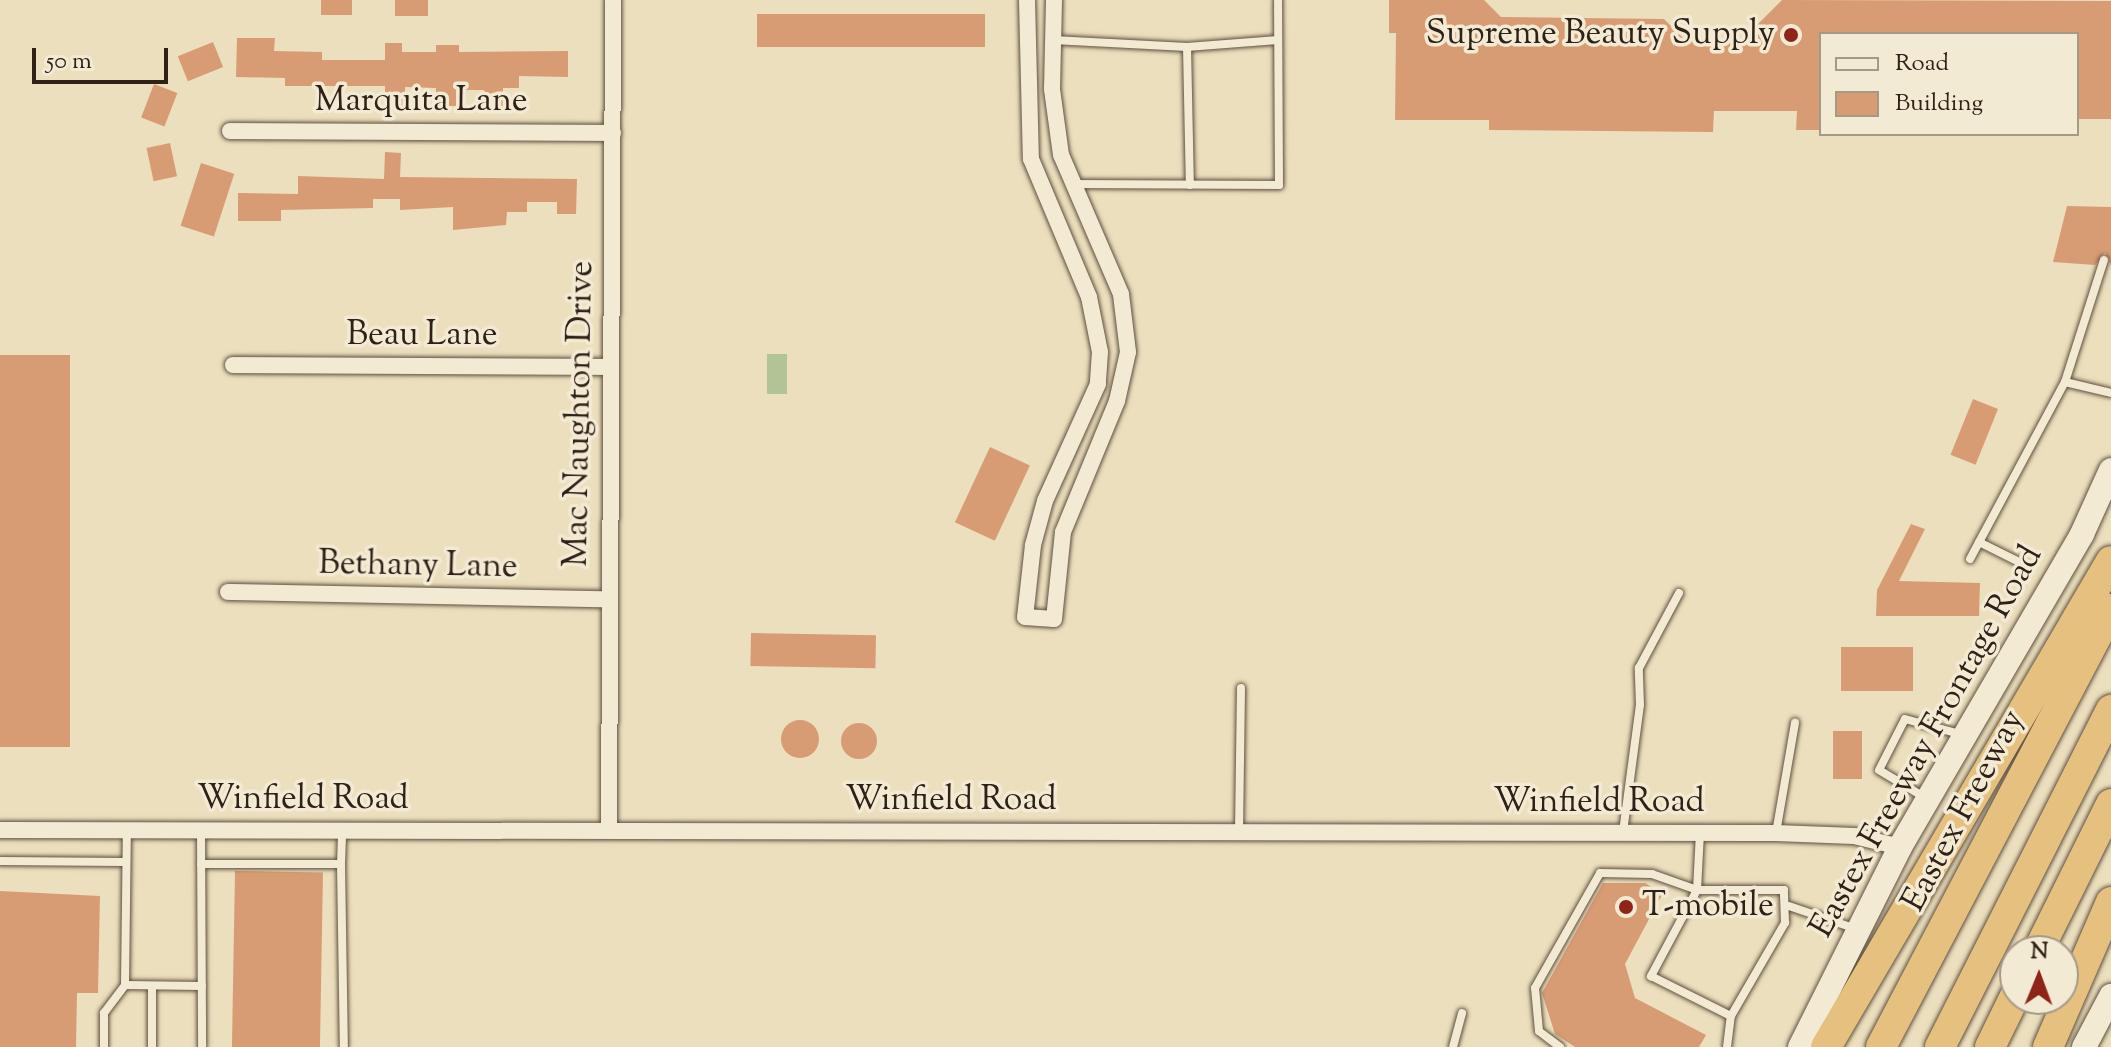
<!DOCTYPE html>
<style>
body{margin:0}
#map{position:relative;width:2111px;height:1047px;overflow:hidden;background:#ecdfbd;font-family:"Sorts Mill Goudy",serif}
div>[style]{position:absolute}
.green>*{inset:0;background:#b2c395;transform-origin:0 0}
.building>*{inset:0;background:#d89c74;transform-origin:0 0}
.round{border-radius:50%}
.roads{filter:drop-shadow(0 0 2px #5e5040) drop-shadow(0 0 2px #5e5040)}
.lane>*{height:8px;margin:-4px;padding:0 4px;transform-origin:4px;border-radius:4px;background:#f3ead4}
.street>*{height:16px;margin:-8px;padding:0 8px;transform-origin:8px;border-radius:8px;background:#f3ead4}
.secondary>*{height:24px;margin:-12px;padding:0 12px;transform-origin:12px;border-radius:12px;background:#f3ead4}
.highway>*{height:30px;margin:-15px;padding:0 15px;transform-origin:15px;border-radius:15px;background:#e6c07e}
.dots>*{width:22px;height:22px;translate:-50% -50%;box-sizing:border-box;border:4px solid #f3ead4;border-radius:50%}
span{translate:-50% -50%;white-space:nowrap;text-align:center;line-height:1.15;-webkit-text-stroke:7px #f3ead4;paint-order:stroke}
.poi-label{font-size:34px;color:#2f2116}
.right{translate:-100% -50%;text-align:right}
.left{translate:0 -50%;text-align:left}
.street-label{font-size:34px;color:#2f2116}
.legend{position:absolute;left:1819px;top:32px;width:260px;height:104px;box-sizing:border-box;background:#f3ead4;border:2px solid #a59a88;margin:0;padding:10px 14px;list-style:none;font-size:24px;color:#2f2116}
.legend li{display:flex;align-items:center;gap:16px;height:40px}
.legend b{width:40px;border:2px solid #a59a88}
.north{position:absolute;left:1999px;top:935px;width:80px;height:80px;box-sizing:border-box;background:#f3ead4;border:2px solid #a59a88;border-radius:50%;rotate:1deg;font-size:22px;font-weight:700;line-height:32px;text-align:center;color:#2f2116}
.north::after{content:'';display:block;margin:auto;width:28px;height:36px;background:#8f2418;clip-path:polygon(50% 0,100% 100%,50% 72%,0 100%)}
.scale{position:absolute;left:32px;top:48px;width:136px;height:36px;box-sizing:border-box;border:4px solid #2f2116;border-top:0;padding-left:10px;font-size:24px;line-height:28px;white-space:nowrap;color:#2f2116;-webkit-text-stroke:6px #f3ead4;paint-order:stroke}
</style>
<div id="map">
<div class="green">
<i style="left:767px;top:354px;width:20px;height:40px"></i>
</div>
<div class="building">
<i style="left:321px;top:0;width:31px;height:15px"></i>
<i style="left:395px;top:0;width:33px;height:16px"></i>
<i style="clip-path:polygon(1389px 0,1484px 0,1501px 17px,1664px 19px,1684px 39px,1742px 40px,1782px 0,2111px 1px,2111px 119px,2077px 119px,2077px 34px,1821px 34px,1821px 130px,1796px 130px,1797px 111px,1714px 111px,1713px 132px,1489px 130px,1489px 120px,1395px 120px,1396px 33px,1389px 33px)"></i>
<i style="left:757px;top:14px;width:228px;height:33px"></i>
<i style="clip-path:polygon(237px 38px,275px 38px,274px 51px,322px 52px,322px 60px,385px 60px,385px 43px,402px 43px,402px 52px,436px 52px,436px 45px,459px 45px,459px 52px,568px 51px,568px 77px,519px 76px,519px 88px,503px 88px,503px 110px,483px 110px,484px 90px,456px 90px,456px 106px,436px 106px,436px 88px,405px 87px,405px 109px,385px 109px,385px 86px,285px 86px,285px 78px,236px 77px)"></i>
<i style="left:213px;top:42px;width:27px;height:38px;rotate:68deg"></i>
<i style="left:154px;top:84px;width:25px;height:36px;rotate:21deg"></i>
<i style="left:170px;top:143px;width:34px;height:24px;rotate:78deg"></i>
<i style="clip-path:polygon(385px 152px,401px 153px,400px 177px,577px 179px,576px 214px,557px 214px,557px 202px,527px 202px,527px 212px,507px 212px,506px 225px,453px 230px,453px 207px,400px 210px,400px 199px,373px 199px,373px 208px,281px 210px,281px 221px,238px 221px,238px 193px,298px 194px,298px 176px,384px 179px)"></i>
<i style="left:201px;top:163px;width:35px;height:66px;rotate:18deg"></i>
<i style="clip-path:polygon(2067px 206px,2111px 207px,2111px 266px,2105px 253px,2095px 265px,2053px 262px)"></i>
<i style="left:0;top:355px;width:70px;height:392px"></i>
<i style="left:1973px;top:399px;width:27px;height:60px;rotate:22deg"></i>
<i style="left:990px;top:447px;width:44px;height:83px;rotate:25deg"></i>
<i style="clip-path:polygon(1911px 524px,1925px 529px,1899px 581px,1980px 583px,1979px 616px,1876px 616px,1877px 590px)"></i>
<i style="left:751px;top:633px;width:125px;height:33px;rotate:1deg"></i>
<i style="left:1841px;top:647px;width:72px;height:44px"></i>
<i class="round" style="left:781px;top:720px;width:38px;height:38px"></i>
<i class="round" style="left:841px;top:723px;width:36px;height:36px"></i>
<i style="left:1833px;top:731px;width:29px;height:48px"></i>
<i style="left:235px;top:871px;width:88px;height:176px;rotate:1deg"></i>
<i style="clip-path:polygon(1603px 883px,1645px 883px,1663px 893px,1625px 964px,1635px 998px,1706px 1035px,1699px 1047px,1575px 1047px,1555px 1034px,1542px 993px)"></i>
<i style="clip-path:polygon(0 891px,100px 896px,98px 993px,77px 993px,76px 1047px,0 1047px)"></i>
</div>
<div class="roads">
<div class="lane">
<i style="left:1053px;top:40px;width:134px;rotate:3deg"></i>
<i style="left:1187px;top:47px;width:91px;rotate:-4.4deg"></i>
<i style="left:1187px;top:47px;width:138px;rotate:88.8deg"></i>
<i style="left:1073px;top:184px;width:206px;rotate:0.3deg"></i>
<i style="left:1279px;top:185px;width:185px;rotate:-90.3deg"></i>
<i style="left:2065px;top:382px;width:128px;rotate:-72.3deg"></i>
<i style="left:1979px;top:542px;width:49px;rotate:26.6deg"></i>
<i style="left:1970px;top:559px;width:201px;rotate:-61.8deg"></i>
<i style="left:2065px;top:382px;width:47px;rotate:13.4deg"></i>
<i style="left:1924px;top:797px;width:52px;rotate:-149deg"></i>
<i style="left:1879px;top:770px;width:57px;rotate:-63deg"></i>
<i style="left:1905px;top:719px;width:60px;rotate:15.4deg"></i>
<i style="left:201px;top:831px;width:216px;rotate:89.7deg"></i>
<i style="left:1239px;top:831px;width:143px;rotate:-89.2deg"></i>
<i style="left:1623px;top:832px;width:128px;rotate:-82.4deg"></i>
<i style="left:1640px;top:705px;width:37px;rotate:-92deg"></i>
<i style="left:1639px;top:668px;width:85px;rotate:-61.9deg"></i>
<i style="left:1776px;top:833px;width:112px;rotate:-80.2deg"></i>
<i style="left:0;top:861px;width:124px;rotate:0.5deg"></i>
<i style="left:201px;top:864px;width:140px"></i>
<i style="left:341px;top:864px;width:183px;rotate:89.1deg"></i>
<i style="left:341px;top:864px;width:34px;rotate:-88deg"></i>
<i style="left:1789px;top:906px;width:71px;rotate:18.9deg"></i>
<i style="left:125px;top:985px;width:77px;rotate:0.7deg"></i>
<i style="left:104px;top:1047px;width:34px;rotate:-90deg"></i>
<i style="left:104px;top:1013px;width:35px;rotate:-53deg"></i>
<i style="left:125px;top:985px;width:154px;rotate:-89.3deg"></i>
<i style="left:152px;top:1047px;width:61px;rotate:-90deg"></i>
<i style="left:1453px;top:1047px;width:35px;rotate:-75deg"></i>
<i style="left:1560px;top:1047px;width:26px;rotate:-143deg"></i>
<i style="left:1539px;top:1031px;width:43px;rotate:-95.3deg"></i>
<i style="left:1535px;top:988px;width:132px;rotate:-60.5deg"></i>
<i style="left:1600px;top:873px;width:52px;rotate:1.1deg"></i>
<i style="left:1652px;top:874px;width:48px;rotate:19.6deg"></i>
<i style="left:1697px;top:890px;width:57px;rotate:-87deg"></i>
<i style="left:1727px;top:1047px;width:31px;rotate:-83deg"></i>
<i style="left:1731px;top:1016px;width:108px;rotate:-59.9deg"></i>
<i style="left:1785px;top:923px;width:33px;rotate:-92deg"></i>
<i style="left:1784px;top:890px;width:87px;rotate:180deg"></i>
<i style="left:1697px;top:890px;width:98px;rotate:118.1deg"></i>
<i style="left:1651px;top:976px;width:89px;rotate:26.6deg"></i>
</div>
<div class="street">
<i style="left:1027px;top:0;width:159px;rotate:88.6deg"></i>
<i style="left:1031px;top:159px;width:150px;rotate:67.2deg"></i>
<i style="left:1089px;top:297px;width:56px;rotate:78.7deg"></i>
<i style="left:1100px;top:352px;width:32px;rotate:94deg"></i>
<i style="left:1098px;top:384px;width:128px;rotate:114.4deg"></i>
<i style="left:1045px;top:501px;width:46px;rotate:105.3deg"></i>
<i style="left:1033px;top:545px;width:72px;rotate:96.3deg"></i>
<i style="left:1025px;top:617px;width:29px;rotate:4deg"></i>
<i style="left:1054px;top:619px;width:87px;rotate:-84.1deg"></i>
<i style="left:1063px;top:532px;width:142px;rotate:-67.6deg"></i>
<i style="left:1117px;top:401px;width:50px;rotate:-77.3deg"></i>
<i style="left:1128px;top:352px;width:58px;rotate:-96.9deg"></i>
<i style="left:1121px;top:294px;width:151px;rotate:-113.3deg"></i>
<i style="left:1061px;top:155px;width:67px;rotate:-97.8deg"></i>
<i style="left:1052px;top:89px;width:89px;rotate:-88.7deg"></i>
<i style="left:230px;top:131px;width:383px;rotate:0.3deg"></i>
<i style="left:233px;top:365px;width:378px;rotate:0.3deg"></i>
<i style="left:228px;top:592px;width:379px;rotate:1.1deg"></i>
<i style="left:0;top:830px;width:1776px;rotate:0.1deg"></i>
<i style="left:1776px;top:833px;width:78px;rotate:2.2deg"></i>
<i style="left:1854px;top:836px;width:47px;rotate:13.4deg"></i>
<i style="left:609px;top:830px;width:830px;rotate:-89.72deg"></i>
</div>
<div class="secondary">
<i style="left:1800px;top:1047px;width:224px;rotate:-63.4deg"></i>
<i style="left:1900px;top:847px;width:362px;rotate:-59.8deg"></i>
<i style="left:2082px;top:534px;width:70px;rotate:-65.6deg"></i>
<i style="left:2084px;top:1047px;width:58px;rotate:-62.1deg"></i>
</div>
<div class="highway">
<i style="left:2038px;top:951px;width:164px;rotate:-63.6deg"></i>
<i style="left:1826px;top:1047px;width:563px;rotate:-59.61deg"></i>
<i style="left:1881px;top:1047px;width:495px;rotate:-62.3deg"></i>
<i style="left:1940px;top:1047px;width:378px;rotate:-63.1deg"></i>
<i style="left:1990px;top:1047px;width:57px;rotate:-63.9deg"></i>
<i style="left:2048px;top:1047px;width:158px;rotate:-66.5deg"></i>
</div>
</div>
<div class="dots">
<i style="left:1791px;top:35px;background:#8f2418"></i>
<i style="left:1626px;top:907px;background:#8f2418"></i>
</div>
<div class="poi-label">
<span class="right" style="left:1775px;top:35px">Supreme Beauty Supply</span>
<span class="left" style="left:1642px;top:907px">T-mobile</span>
</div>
<div class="street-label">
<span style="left:421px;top:102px">Marquita Lane</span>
<span style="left:422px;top:336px">Beau Lane</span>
<span style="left:580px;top:414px;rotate:-89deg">Mac Naughton Drive</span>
<span style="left:418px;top:566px;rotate:1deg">Bethany Lane</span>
<span style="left:1927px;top:742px;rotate:-61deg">Eastex Freeway Frontage Road</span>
<span style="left:303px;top:800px">Winfield Road</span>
<span style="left:951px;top:801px">Winfield Road</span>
<span style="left:1599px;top:803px">Winfield Road</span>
<span style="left:1964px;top:811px;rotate:-62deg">Eastex Freeway</span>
</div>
<ul class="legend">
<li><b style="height:10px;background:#f3ead4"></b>Road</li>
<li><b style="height:22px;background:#d89c74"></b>Building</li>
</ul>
<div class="north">N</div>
<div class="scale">50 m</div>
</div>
